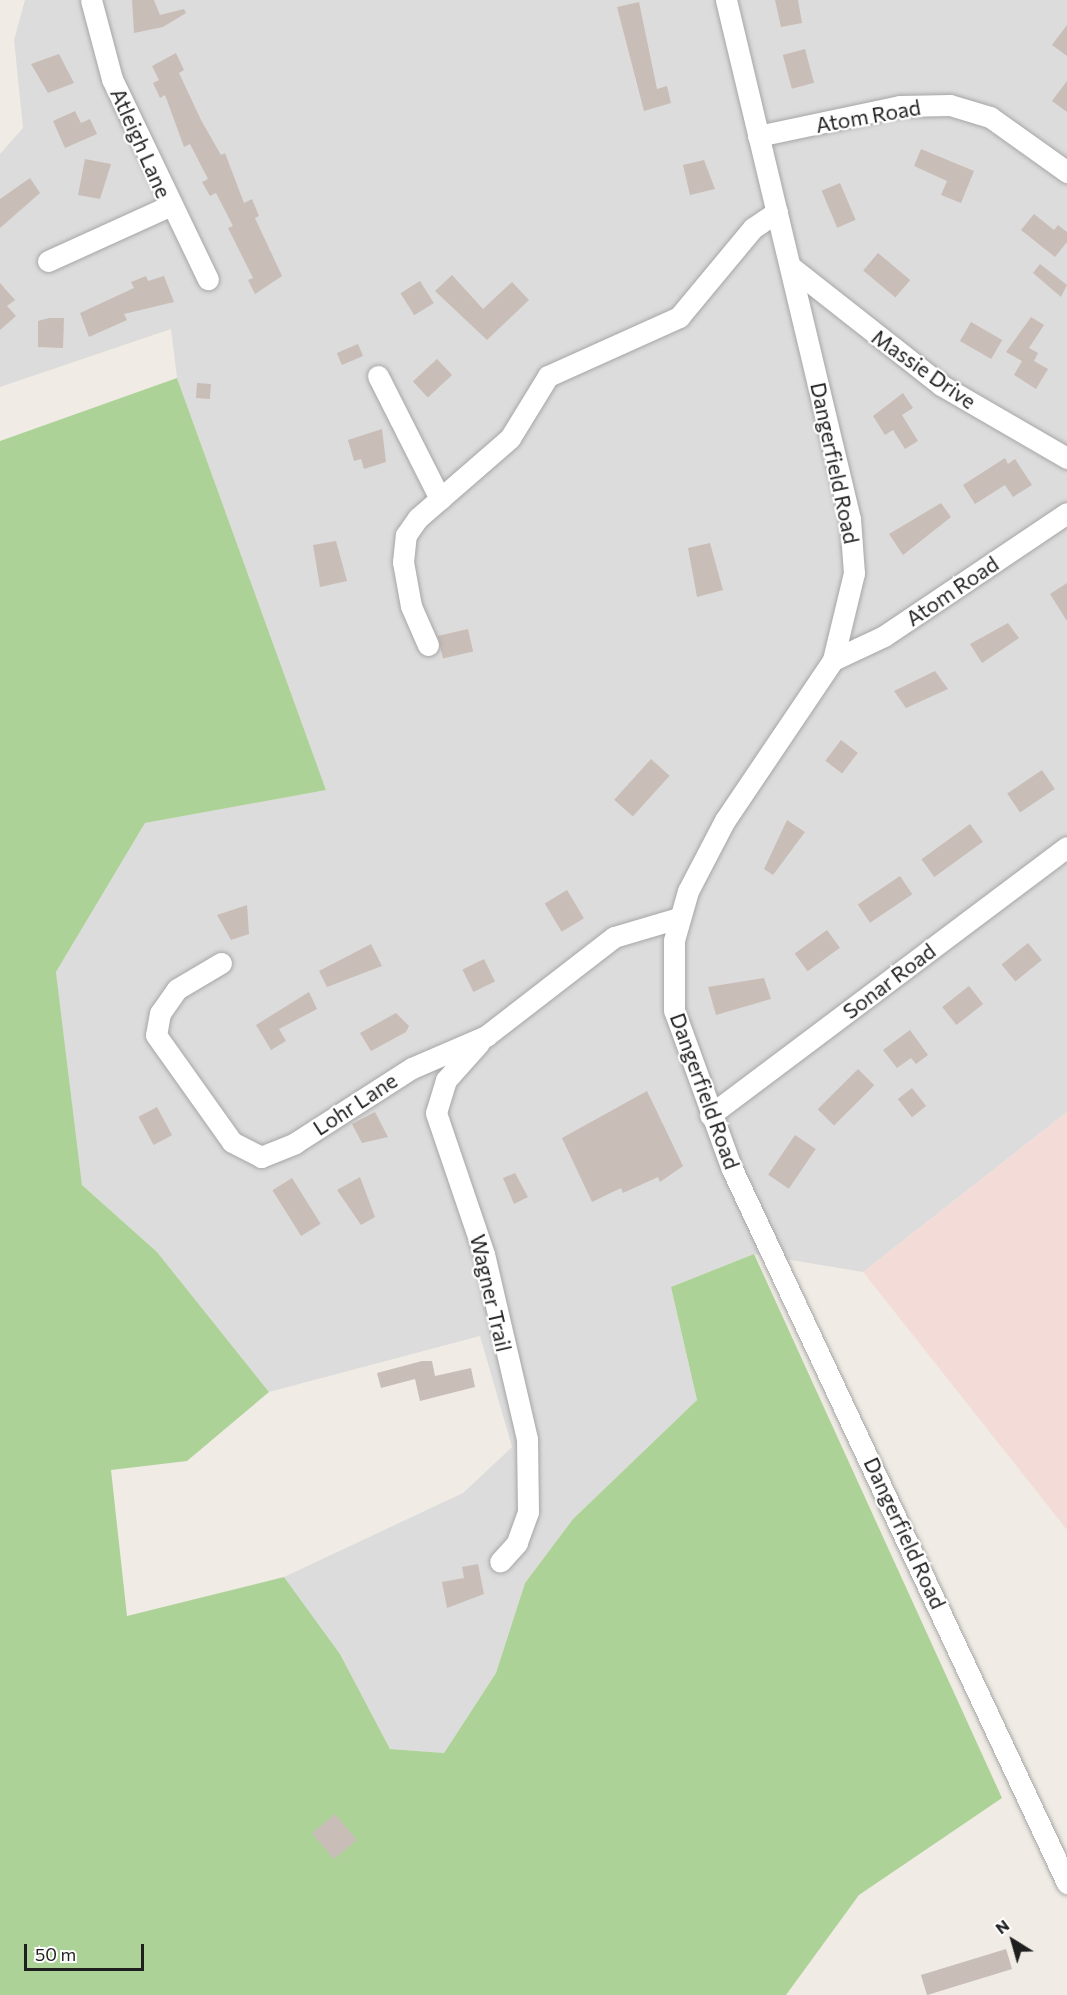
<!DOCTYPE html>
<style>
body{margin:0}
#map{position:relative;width:1067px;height:1995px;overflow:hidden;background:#f0ece5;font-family:Commissioner,sans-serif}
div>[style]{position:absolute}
.residential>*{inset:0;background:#dddcdc}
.military>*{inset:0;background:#f3dcd7}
.forest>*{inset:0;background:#add297}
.building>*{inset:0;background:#c8bdb7;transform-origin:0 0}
.roads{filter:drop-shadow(0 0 2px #a6a6a6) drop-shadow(0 0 2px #a6a6a6)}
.minor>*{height:21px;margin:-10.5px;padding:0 10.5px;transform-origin:10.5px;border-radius:10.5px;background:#fff}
span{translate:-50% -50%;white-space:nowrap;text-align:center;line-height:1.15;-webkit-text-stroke:4.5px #fff;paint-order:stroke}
.street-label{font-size:21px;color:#1f1f1f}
.north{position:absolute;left:983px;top:1911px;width:60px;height:60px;-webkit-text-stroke:4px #fff;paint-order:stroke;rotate:323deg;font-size:16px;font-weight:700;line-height:24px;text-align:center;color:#1f1f1f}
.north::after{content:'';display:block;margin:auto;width:21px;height:27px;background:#1f1f1f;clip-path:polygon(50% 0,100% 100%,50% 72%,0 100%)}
.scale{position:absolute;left:24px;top:1944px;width:120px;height:27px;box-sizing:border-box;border:3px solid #1f1f1f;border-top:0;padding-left:8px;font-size:18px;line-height:21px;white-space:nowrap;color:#1f1f1f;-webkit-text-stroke:4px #fff;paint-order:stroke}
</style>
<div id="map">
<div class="residential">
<i style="clip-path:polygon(25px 0,1067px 0,1067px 1112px,863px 1272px,754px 1254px,671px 1287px,697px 1400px,573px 1519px,525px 1583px,496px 1673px,444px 1753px,390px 1749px,340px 1654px,284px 1577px,463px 1493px,512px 1447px,480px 1336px,269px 1392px,157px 1252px,82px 1185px,56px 972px,145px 823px,326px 790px,177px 378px,171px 329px,0 387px,0 154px,23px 128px,14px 40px)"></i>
</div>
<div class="military">
<i style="clip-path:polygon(1067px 1112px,1067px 1530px,863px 1272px)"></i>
</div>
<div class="forest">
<i style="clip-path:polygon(177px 378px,326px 790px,145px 823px,56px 972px,82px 1185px,157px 1252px,269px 1392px,187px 1461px,111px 1470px,127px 1616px,284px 1577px,340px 1654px,390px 1749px,444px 1753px,496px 1673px,525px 1583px,573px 1519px,697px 1400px,671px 1287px,754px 1254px,1002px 1798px,859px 1895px,786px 1995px,0 1995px,0 441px)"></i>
</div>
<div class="building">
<i style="clip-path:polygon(132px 0,154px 0,160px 15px,184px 9px,186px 13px,163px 27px,134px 33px)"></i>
<i style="clip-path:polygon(775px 0,798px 0,802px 23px,781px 27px)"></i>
<i style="clip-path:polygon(639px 2px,657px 89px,667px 86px,671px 103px,644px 111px,617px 7px)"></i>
<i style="clip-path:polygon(1067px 25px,1067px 56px,1052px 45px)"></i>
<i style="left:805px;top:49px;width:35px;height:23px;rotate:75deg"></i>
<i style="clip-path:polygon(176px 53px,184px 70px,179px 73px,201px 120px,221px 155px,225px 153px,244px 203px,252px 199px,259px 216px,255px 218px,282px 276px,255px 294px,248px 280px,253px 278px,228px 228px,233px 226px,216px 193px,210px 196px,202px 182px,208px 179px,190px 144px,184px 147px,165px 95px,160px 98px,153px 83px,159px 80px,152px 66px)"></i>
<i style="clip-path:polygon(59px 54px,74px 83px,48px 93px,31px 64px)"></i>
<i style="clip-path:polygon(1067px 81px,1067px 112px,1052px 101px)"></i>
<i style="clip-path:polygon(75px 111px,81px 123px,90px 119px,97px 134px,65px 148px,53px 121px)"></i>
<i style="clip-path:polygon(921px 149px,974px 171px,961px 203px,941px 195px,947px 181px,914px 166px)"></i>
<i style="clip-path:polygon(85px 159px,111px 164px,100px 199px,78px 195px)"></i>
<i style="clip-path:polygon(704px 160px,715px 189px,690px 195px,683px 165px)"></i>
<i style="clip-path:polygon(30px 178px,40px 193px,0 228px,0 199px)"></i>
<i style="left:840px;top:183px;width:40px;height:20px;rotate:67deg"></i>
<i style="clip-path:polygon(1034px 214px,1054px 230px,1058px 225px,1067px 232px,1067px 242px,1055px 257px,1021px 230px)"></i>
<i style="left:878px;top:253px;width:42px;height:23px;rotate:40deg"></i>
<i style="clip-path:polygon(1040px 264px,1067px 285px,1061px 297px,1033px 273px)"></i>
<i style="clip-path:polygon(452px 275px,483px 309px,512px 282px,529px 300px,487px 340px,435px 291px)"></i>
<i style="clip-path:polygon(146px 276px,148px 281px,164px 276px,174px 302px,124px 314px,127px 320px,89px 337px,80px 313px,134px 288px,131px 282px)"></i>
<i style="left:420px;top:281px;width:26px;height:23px;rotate:58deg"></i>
<i style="clip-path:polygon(0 283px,15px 300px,7px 306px,16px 316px,0 330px)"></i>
<i style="clip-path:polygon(1031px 317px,1044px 325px,1029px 348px,1038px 353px,1034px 361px,1048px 369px,1036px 389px,1014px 375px,1022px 361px,1006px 352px)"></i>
<i style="clip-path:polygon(49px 318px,64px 318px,63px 348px,38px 347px,38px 321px)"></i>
<i style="left:971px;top:322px;width:36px;height:22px;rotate:30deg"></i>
<i style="left:358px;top:344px;width:13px;height:23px;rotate:67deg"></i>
<i style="left:437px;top:359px;width:22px;height:33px;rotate:47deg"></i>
<i style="left:197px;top:383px;width:14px;height:15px;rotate:4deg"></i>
<i style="clip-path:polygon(903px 393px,913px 408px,902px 415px,918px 441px,905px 449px,893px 430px,885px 435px,873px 416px)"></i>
<i style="clip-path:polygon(382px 429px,386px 462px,364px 469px,361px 459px,354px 461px,348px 440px)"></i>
<i style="clip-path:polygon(1005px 458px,1008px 464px,1015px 459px,1032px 485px,1013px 497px,1005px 485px,975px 504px,963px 485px)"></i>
<i style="clip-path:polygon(941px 503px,951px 517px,903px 555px,889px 534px)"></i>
<i style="clip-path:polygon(336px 541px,347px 581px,320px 587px,313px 545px)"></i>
<i style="clip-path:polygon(710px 543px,723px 590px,697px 597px,688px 548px)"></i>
<i style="clip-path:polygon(1067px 583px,1067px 621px,1050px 594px)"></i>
<i style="clip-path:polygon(1008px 623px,1019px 638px,982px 663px,970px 644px)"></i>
<i style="left:468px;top:629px;width:23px;height:31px;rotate:77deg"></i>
<i style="clip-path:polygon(935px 671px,948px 689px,906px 708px,894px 691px)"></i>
<i style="left:841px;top:740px;width:21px;height:26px;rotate:37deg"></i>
<i style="left:651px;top:759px;width:25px;height:55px;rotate:42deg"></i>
<i style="left:1042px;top:770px;width:23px;height:42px;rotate:56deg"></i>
<i style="clip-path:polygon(787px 820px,805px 832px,773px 875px,764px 869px)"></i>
<i style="left:970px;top:824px;width:22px;height:60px;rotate:54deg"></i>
<i style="left:900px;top:876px;width:22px;height:51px;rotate:56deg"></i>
<i style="left:567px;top:890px;width:33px;height:26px;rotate:59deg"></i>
<i style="clip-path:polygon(247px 905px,249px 934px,231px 940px,217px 915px)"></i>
<i style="left:827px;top:930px;width:22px;height:40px;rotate:54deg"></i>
<i style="left:1028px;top:943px;width:22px;height:34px;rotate:51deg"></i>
<i style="clip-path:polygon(371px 944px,382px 966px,327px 987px,319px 971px)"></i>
<i style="left:484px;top:959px;width:25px;height:24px;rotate:64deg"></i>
<i style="clip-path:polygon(764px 978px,771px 999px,716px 1015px,708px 987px)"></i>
<i style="left:969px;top:986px;width:23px;height:34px;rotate:52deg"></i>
<i style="clip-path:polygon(309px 992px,317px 1009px,279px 1029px,286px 1041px,271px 1050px,256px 1025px)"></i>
<i style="clip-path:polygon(396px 1013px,409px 1026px,406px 1032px,371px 1051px,360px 1033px)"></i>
<i style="clip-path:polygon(910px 1030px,928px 1055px,916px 1064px,911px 1058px,897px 1068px,883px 1050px)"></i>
<i style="left:858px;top:1069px;width:23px;height:57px;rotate:45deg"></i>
<i style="left:912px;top:1088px;width:23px;height:18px;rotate:52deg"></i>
<i style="clip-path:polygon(647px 1091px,683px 1166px,660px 1182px,658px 1177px,623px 1193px,621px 1188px,592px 1202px,562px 1138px)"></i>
<i style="left:157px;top:1107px;width:32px;height:21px;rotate:62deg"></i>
<i style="clip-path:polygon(375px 1112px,388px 1137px,362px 1143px,352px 1124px)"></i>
<i style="left:795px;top:1135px;width:25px;height:48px;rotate:34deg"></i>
<i style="clip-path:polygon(515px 1173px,528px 1197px,514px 1204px,503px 1178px)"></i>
<i style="clip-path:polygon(360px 1177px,375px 1217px,361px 1225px,337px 1190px)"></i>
<i style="left:292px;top:1178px;width:54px;height:23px;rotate:58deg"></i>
<i style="clip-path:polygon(422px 1361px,432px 1361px,435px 1376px,471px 1368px,475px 1387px,420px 1401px,415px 1379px,381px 1388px,377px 1373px)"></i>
<i style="clip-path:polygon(478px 1564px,484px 1594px,447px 1608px,442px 1582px,464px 1578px,462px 1567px)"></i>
<i style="left:335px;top:1814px;width:34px;height:30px;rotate:50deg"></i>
<i style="left:1006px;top:1949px;width:21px;height:89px;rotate:73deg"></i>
</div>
<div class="roads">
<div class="minor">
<i style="left:91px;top:0;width:82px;rotate:75.1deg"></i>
<i style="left:112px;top:79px;width:222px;rotate:64.4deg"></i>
<i style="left:726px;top:0;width:534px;rotate:76.56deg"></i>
<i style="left:850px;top:519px;width:54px;rotate:85.8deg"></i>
<i style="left:854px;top:573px;width:89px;rotate:103.6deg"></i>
<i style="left:833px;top:660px;width:193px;rotate:124deg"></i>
<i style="left:725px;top:820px;width:80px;rotate:117.5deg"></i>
<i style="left:688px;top:891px;width:51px;rotate:105.9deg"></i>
<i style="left:674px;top:940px;width:70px;rotate:90deg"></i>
<i style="left:674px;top:1010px;width:169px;rotate:70deg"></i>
<i style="left:732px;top:1169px;width:789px;rotate:64.86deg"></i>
<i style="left:758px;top:136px;width:145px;rotate:-11.9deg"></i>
<i style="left:900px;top:106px;width:50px;rotate:-1.1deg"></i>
<i style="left:950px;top:105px;width:42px;rotate:16.7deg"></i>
<i style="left:990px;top:117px;width:95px;rotate:35.5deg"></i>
<i style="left:48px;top:261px;width:133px;rotate:-24.4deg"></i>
<i style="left:791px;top:267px;width:191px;rotate:38.2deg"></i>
<i style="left:941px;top:385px;width:146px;rotate:30.1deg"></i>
<i style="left:378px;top:376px;width:138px;rotate:63.2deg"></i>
<i style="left:428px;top:645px;width:43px;rotate:-113.6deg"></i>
<i style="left:411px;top:606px;width:45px;rotate:-100.3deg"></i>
<i style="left:403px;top:562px;width:27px;rotate:-84deg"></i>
<i style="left:406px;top:535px;width:21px;rotate:-55deg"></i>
<i style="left:418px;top:518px;width:122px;rotate:-41deg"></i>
<i style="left:510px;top:438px;width:73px;rotate:-58.5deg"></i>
<i style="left:548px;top:376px;width:144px;rotate:-24.2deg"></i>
<i style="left:679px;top:317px;width:116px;rotate:-50.3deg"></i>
<i style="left:753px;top:228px;width:29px;rotate:-34deg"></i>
<i style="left:833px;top:660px;width:56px;rotate:-25.2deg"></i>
<i style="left:884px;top:636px;width:220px;rotate:-33.9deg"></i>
<i style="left:221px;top:963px;width:51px;rotate:149.4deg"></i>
<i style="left:177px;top:989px;width:29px;rotate:125deg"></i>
<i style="left:160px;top:1013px;width:22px;rotate:100deg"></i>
<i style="left:156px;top:1035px;width:131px;rotate:54.6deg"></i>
<i style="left:232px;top:1142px;width:33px;rotate:27deg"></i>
<i style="left:261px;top:1157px;width:37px;rotate:-22deg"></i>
<i style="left:295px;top:1143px;width:139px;rotate:-32.7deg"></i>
<i style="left:412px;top:1068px;width:81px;rotate:-23.4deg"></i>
<i style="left:486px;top:1036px;width:162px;rotate:-37.7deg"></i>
<i style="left:614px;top:937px;width:67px;rotate:-16.5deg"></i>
<i style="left:479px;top:1043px;width:50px;rotate:131.7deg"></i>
<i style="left:446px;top:1080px;width:34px;rotate:107deg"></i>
<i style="left:436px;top:1113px;width:149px;rotate:71.2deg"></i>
<i style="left:484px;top:1254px;width:190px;rotate:76.9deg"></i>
<i style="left:527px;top:1439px;width:73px;rotate:89.2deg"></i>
<i style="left:528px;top:1512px;width:33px;rotate:110deg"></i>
<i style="left:517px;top:1543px;width:25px;rotate:132deg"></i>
<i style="left:710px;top:1115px;width:446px;rotate:-36.9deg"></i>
</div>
</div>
<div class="street-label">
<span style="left:868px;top:116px;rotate:-10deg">Atom Road</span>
<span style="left:141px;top:143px;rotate:66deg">Atleigh Lane</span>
<span style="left:924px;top:369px;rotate:35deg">Massie Drive</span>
<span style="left:835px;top:463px;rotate:78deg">Dangerfield Road</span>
<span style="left:952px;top:591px;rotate:-34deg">Atom Road</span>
<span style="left:889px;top:981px;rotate:-37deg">Sonar Road</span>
<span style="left:705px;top:1091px;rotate:70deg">Dangerfield Road</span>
<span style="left:355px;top:1104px;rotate:-33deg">Lohr Lane</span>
<span style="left:491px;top:1293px;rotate:77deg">Wagner Trail</span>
<span style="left:905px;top:1533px;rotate:65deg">Dangerfield Road</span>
</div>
<div class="north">N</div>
<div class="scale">50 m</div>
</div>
